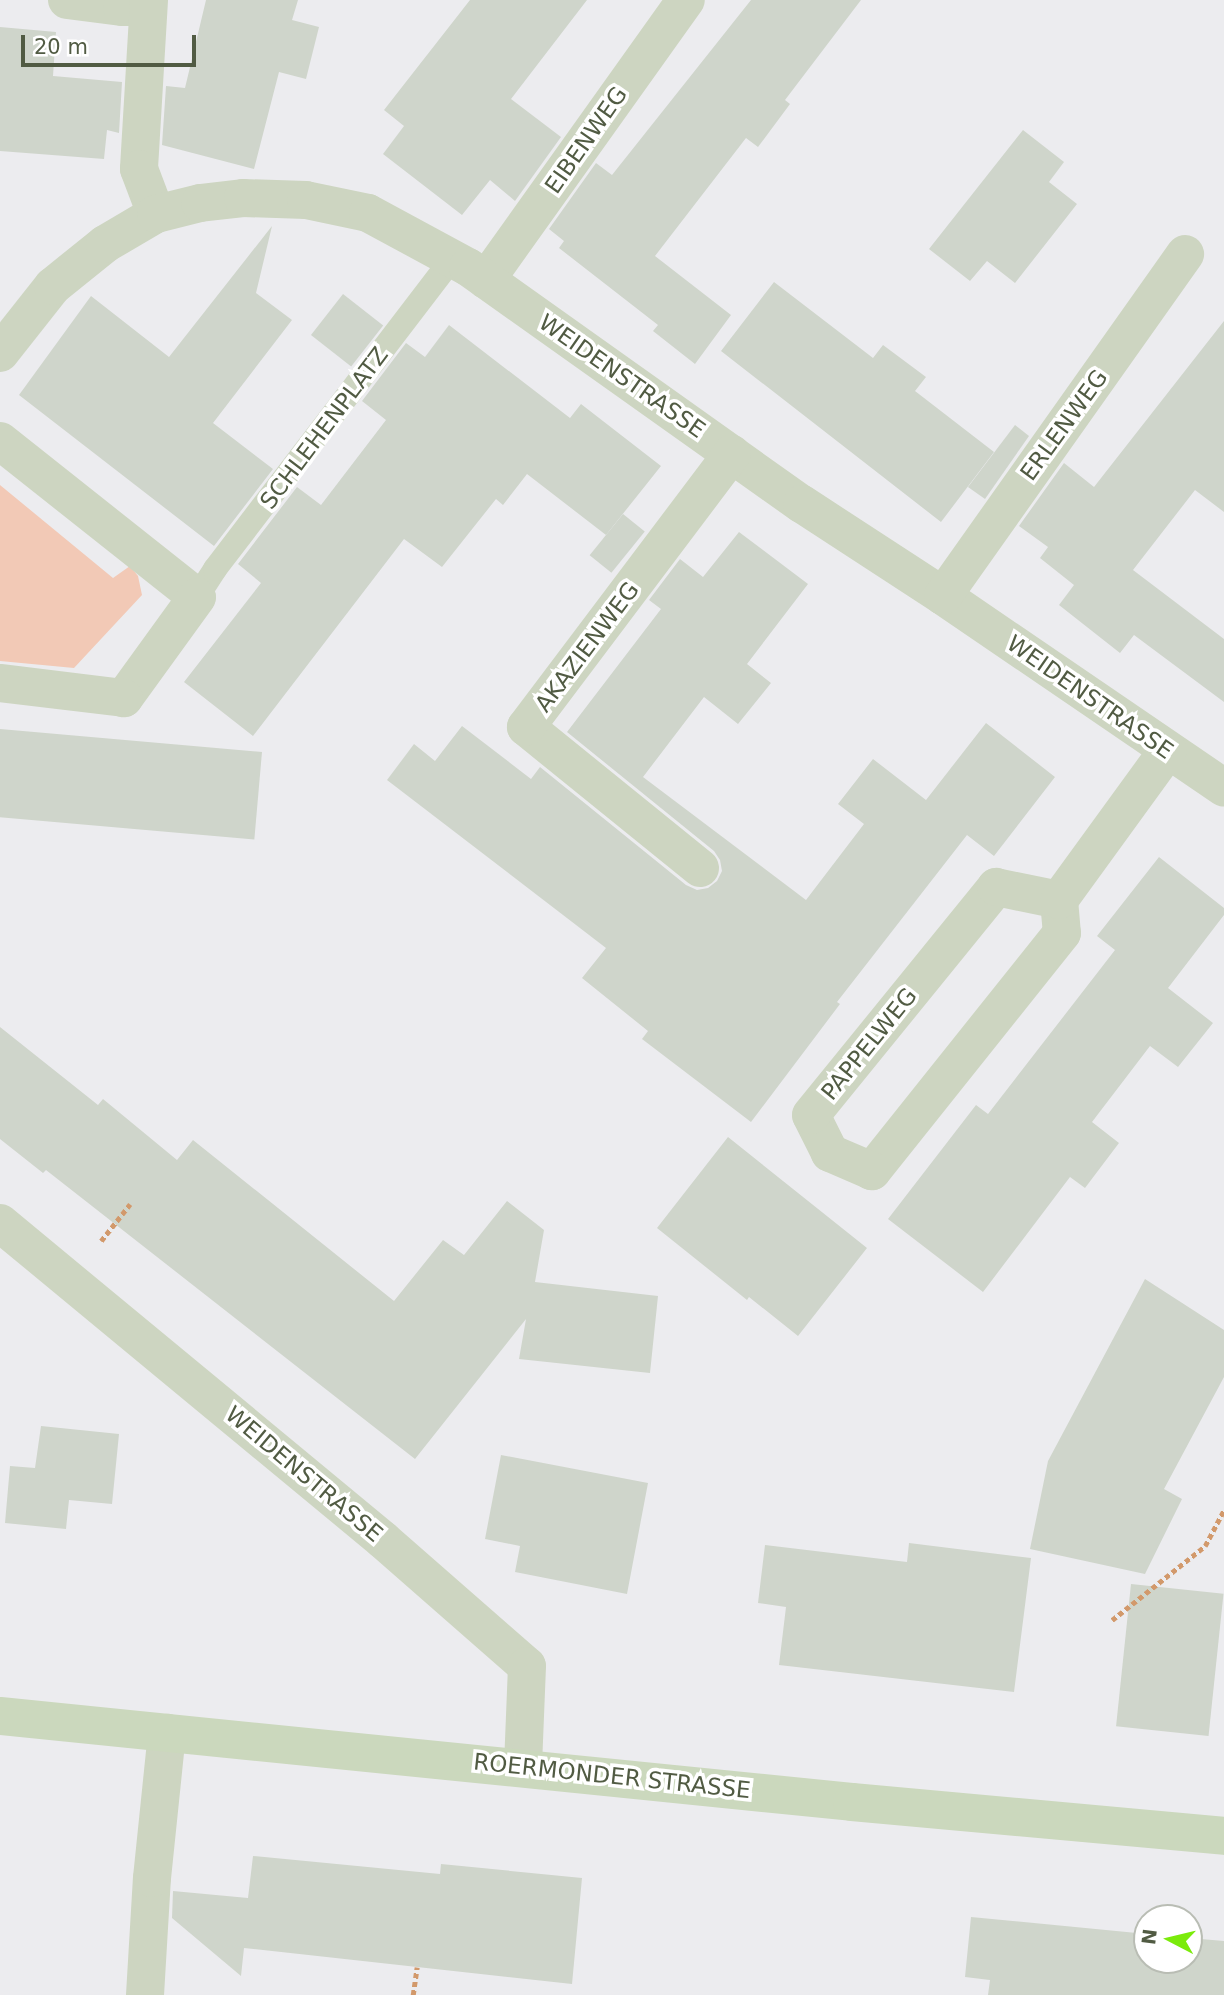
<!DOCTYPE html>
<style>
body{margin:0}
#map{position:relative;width:1224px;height:1995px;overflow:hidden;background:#ececef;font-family:"DejaVu Sans",sans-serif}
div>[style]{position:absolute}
.green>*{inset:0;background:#f2c9b6}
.building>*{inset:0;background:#cfd5cb;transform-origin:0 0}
.path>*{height:4.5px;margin-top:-2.25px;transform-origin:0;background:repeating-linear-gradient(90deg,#d2996b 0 5px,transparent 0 8.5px)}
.service>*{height:24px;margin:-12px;padding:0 12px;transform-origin:12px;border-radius:12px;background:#cdd5c1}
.minor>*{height:38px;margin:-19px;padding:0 19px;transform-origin:19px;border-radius:19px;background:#cdd5c1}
.secondary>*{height:38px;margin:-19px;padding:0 19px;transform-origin:19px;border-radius:19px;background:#cbd8bd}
span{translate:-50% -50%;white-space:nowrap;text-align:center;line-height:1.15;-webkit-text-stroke:7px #fff;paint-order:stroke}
.street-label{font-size:23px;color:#515b43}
.north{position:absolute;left:1133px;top:1904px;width:70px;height:70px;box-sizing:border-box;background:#fff;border:2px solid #b9bdb4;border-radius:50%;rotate:277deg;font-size:19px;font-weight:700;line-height:28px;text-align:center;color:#515b43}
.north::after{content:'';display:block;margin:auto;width:24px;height:32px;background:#7beb0b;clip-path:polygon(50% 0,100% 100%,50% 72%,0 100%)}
.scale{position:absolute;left:21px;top:35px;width:175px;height:32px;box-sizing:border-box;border:4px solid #515b43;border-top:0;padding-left:9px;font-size:21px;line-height:24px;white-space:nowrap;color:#515b43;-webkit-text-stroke:5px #fff;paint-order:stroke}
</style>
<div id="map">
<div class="green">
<i style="clip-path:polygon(0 485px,113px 578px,130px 566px,138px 576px,142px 595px,74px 668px,0 661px)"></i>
</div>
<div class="building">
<i style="clip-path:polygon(206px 0,298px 0,292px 20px,319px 27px,306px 79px,279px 72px,254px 169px,162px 145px,166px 86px,185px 88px)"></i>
<i style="clip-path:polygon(470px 0,587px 0,511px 99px,561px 137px,515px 201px,490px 180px,462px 215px,383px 154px,404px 126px,384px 110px)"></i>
<i style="clip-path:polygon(751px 0,861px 0,785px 100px,790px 104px,758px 147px,746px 138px,655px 256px,731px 315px,695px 364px,653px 331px,658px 325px,559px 248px,564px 241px,549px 229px,596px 163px,612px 175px)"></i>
<i style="clip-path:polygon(0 27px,56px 32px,53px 76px,122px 82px,119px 133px,107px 130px,104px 159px,0 151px)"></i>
<i style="clip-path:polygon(1023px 130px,1064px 162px,1049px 182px,1077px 204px,1015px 283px,987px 261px,970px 281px,929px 249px)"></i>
<i style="clip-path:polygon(272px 226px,256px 293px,292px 320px,213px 423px,273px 469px,214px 546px,19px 395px,91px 296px,169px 357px)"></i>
<i style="clip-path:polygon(774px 282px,873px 358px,883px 345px,926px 377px,915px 391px,994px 452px,941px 522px,721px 351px)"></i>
<i style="left:343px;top:294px;width:51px;height:52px;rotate:38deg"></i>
<i style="clip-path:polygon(1224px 321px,1224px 512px,1195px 490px,1133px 570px,1224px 639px,1224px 702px,1134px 635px,1120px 653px,1059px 605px,1074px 585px,1040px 558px,1048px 547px,1019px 526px,1064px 463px,1094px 487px)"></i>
<i style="clip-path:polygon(449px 325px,570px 418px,581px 404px,661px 466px,606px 535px,527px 474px,503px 505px,496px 499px,442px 567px,404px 539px,253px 736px,184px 682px,261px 583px,238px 564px,297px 487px,321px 505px,386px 420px,362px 401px,406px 343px,425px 357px)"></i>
<i style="clip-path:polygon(1015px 425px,1029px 436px,985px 499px,968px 487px)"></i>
<i style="left:623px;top:514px;width:28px;height:53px;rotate:39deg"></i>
<i style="clip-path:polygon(739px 532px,808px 584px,747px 664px,771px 683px,738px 724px,704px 697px,643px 777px,806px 900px,864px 824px,838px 804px,873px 759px,926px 800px,986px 723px,1055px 777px,994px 856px,967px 835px,837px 1002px,840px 1004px,751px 1122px,642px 1039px,648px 1031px,582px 978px,606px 948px,387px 780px,414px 744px,435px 761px,462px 726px,531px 779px,540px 767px,686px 885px,697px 890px,708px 888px,717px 881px,722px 871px,720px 860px,714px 851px,567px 732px,661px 609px,649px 600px,680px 559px,703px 577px)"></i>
<i style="left:0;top:729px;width:263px;height:88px;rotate:5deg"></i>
<i style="clip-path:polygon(1159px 857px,1224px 908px,1224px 915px,1168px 988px,1213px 1023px,1178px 1067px,1150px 1046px,1092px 1122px,1119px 1143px,1085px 1188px,1070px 1177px,983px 1292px,888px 1219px,976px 1105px,988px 1114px,1115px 950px,1097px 936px)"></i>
<i style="clip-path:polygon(0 1027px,98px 1105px,103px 1099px,177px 1160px,193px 1140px,394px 1301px,443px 1240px,464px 1255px,507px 1201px,544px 1230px,535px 1282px,658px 1296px,650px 1373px,519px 1359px,526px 1319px,415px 1459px,46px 1170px,43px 1173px,0 1139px)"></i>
<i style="clip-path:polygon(728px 1137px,867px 1248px,798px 1336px,749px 1297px,747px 1300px,657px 1228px)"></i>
<i style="clip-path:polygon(1145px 1279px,1224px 1330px,1224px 1377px,1164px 1489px,1182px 1499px,1145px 1574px,1030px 1549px,1048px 1461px)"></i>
<i style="clip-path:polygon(41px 1426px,119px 1434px,112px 1504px,69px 1500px,66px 1529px,5px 1523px,10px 1466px,35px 1468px)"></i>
<i style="clip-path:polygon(501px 1455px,648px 1483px,627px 1594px,515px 1572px,520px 1546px,485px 1539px)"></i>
<i style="clip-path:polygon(909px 1543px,1031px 1558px,1014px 1692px,779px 1665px,786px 1607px,758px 1603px,765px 1545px,907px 1562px)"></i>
<i style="left:1131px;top:1584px;width:93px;height:143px;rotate:6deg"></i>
<i style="clip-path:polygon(253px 1856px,440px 1874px,441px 1864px,582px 1878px,572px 1984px,244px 1948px,241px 1976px,172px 1918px,173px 1891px,248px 1898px)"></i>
<i style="clip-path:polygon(971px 1917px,1147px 1934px,1147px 1960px,1189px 1960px,1189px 1938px,1224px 1941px,1224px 1995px,988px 1995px,990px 1980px,965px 1977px)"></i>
</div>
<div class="path">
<i style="left:101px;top:1241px;width:47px;rotate:-51.9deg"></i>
<i style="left:1112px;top:1620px;width:119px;rotate:-38.5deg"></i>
<i style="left:1205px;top:1546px;width:41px;rotate:-62.2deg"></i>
<i style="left:413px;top:1995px;width:28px;rotate:-82deg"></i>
</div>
<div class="service">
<i style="left:197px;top:597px;width:33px;rotate:-57deg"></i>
<i style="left:215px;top:569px;width:390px;rotate:-52.6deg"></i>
</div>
<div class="minor">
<i style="left:67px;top:0;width:55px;rotate:7.3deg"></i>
<i style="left:122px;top:7px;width:24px"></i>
<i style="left:149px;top:0;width:169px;rotate:93.4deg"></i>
<i style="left:139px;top:169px;width:48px;rotate:69.3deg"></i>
<i style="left:486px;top:280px;width:344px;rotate:-54.5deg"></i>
<i style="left:0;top:353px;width:85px;rotate:-51.7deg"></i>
<i style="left:53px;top:286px;width:67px;rotate:-38.9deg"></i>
<i style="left:105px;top:244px;width:59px;rotate:-30.5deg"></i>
<i style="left:156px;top:214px;width:45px;rotate:-14deg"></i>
<i style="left:200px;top:203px;width:43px;rotate:-6.6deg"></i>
<i style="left:243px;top:198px;width:63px;rotate:1.8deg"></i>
<i style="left:306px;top:200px;width:63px;rotate:11.8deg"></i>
<i style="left:368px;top:213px;width:114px;rotate:28.4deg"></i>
<i style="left:468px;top:267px;width:410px;rotate:35.4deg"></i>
<i style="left:802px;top:504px;width:168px;rotate:33.1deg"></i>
<i style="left:943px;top:596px;width:340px;rotate:34.3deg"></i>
<i style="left:0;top:441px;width:251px;rotate:38.4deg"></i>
<i style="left:197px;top:597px;width:125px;rotate:125.9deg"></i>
<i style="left:124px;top:698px;width:125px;rotate:-173.1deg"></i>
<i style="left:943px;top:596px;width:419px;rotate:-54.7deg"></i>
<i style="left:700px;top:868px;width:224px;rotate:-141deg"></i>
<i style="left:526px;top:727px;width:342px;rotate:-53deg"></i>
<i style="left:1059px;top:900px;width:33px;rotate:85deg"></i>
<i style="left:1062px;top:933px;width:305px;rotate:128.6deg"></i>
<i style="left:872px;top:1171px;width:46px;rotate:-156.8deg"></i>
<i style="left:830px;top:1153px;width:42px;rotate:-116.6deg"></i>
<i style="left:811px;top:1115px;width:294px;rotate:-50.9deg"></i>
<i style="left:996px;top:887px;width:64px;rotate:11.7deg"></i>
<i style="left:1059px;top:900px;width:185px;rotate:-54deg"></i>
<i style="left:0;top:1223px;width:497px;rotate:39.6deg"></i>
<i style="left:383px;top:1540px;width:191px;rotate:41.2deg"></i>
<i style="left:527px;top:1666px;width:101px;rotate:92.3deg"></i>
<i style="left:145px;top:1995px;width:117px;rotate:-86.6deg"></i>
<i style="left:152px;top:1878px;width:146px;rotate:-84.1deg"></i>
</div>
<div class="secondary">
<i style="left:0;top:1716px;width:856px;rotate:5.76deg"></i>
<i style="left:852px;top:1802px;width:374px;rotate:5.2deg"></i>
</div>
<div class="street-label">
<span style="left:586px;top:140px;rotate:-55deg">EIBENWEG</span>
<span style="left:622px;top:376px;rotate:35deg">WEIDENSTRASSE</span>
<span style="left:1064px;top:425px;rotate:-54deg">ERLENWEG</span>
<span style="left:324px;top:428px;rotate:-53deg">SCHLEHENPLATZ</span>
<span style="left:587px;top:647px;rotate:-53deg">AKAZIENWEG</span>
<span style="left:1090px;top:697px;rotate:35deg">WEIDENSTRASSE</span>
<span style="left:869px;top:1044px;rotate:-51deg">PAPPELWEG</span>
<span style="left:304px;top:1474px;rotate:40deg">WEIDENSTRASSE</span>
<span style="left:612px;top:1776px;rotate:6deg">ROERMONDER STRASSE</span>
</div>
<div class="north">N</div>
<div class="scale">20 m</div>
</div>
